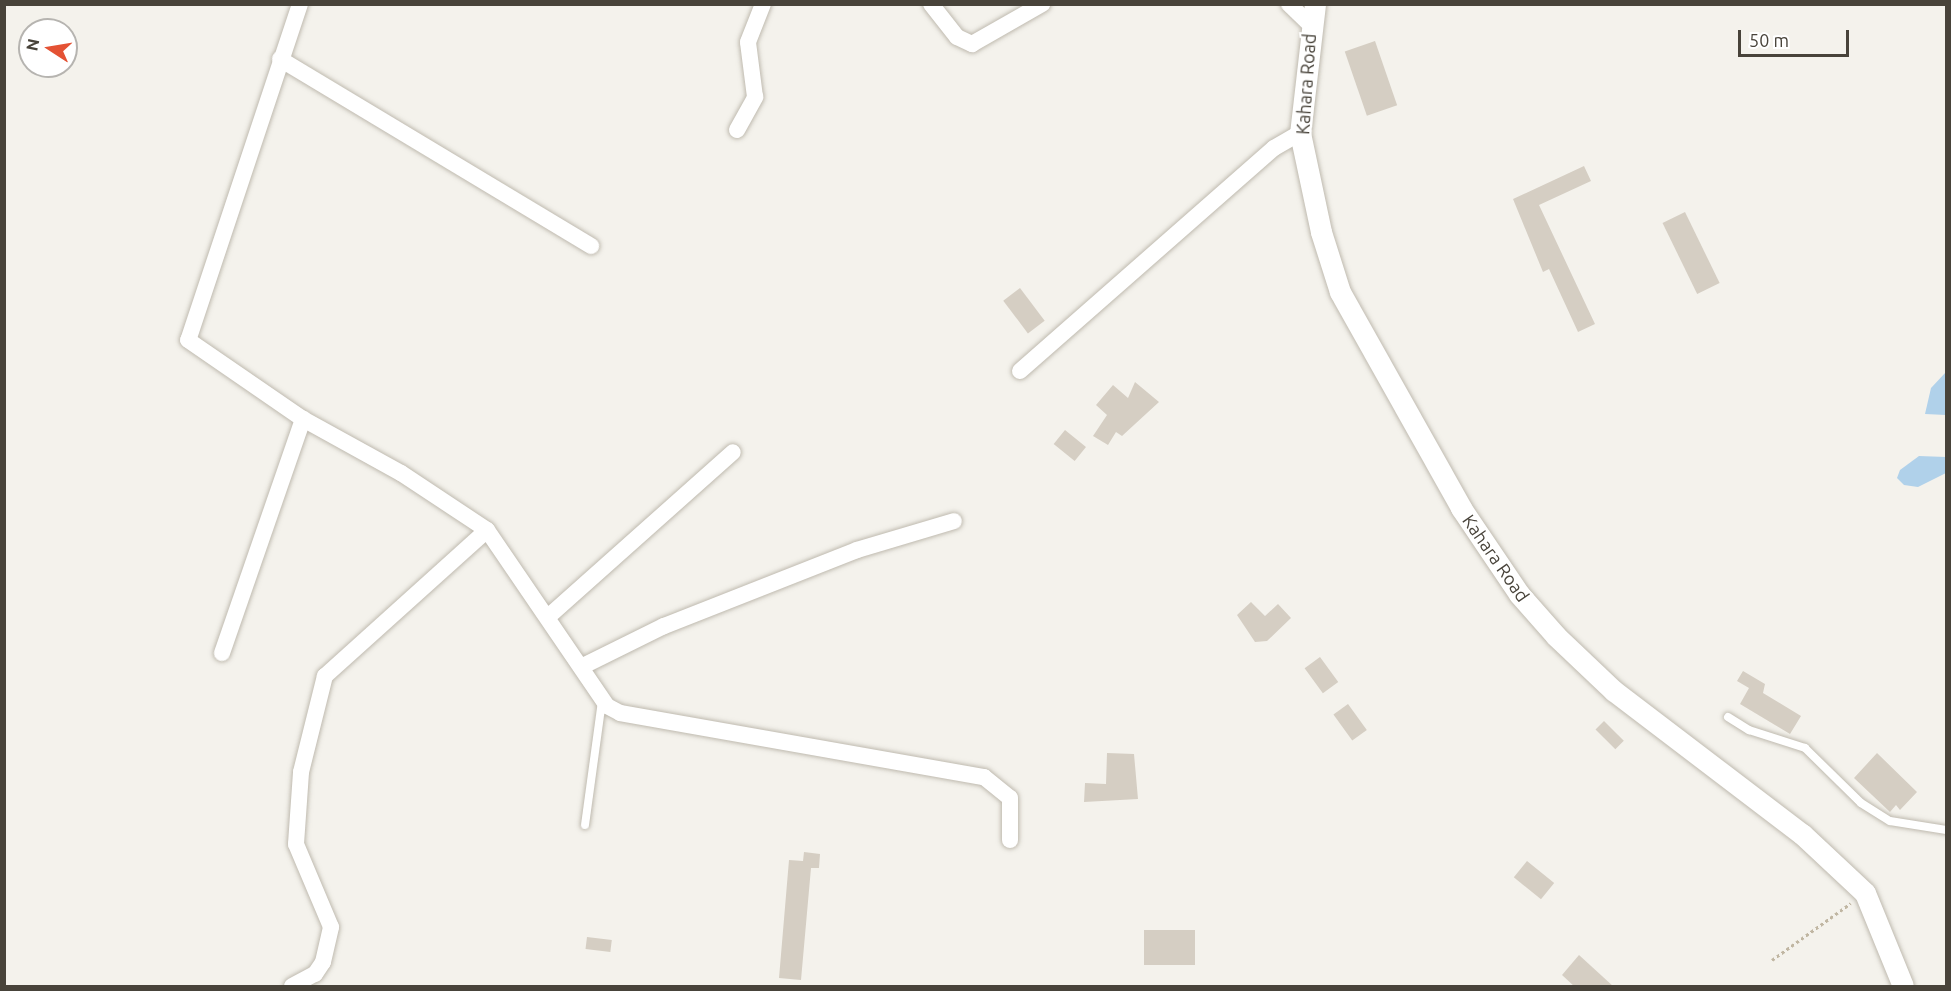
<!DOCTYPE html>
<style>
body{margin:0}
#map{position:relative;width:1951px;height:991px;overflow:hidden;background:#f4f2ec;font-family:Ubuntu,sans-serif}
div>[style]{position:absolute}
.water>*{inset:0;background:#b0d1ea}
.building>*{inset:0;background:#d5cec3;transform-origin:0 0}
.path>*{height:3px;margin-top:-1.5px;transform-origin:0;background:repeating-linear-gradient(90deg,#c0b6a2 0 3px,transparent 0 6px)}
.roads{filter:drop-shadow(0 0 2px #bfbaaf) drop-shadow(0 0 2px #bfbaaf)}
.service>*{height:8px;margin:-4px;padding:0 4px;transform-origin:4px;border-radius:4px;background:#fff}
.minor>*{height:16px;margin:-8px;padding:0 8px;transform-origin:8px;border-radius:8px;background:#fff}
.tertiary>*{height:21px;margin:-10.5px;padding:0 10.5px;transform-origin:10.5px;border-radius:10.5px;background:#fff}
span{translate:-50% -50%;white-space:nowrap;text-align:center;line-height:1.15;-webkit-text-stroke:4.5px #fff;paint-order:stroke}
.street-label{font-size:18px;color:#48433a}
.frame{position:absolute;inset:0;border:6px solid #48433a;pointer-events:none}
.north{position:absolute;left:18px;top:18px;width:60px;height:60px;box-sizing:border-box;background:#fff;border:2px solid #b6b4b0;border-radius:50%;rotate:282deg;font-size:16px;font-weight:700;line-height:24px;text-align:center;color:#48433a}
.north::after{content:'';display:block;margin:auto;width:21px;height:27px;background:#e45234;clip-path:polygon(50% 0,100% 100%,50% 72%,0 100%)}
.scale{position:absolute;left:1738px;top:30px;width:111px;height:27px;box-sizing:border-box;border:3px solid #48433a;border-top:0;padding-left:8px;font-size:18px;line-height:21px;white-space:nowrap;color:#48433a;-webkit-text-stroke:4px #fff;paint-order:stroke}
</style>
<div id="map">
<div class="water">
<i style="clip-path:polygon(1946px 372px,1946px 415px,1925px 414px,1931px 388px)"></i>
<i style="clip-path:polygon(1919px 456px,1946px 457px,1946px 473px,1918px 487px,1904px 485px,1897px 478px,1900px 470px)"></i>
</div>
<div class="building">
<i style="left:1375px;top:41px;width:68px;height:32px;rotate:71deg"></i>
<i style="clip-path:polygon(1584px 166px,1591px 181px,1539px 205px,1595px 324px,1578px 332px,1549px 269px,1543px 272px,1513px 199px)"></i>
<i style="left:1685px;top:212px;width:79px;height:25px;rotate:64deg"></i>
<i style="left:1020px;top:288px;width:41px;height:21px;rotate:53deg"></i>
<i style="clip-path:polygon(1135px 382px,1159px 402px,1122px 436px,1116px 432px,1108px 445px,1093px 436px,1107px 415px,1096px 405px,1113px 385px,1128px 398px)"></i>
<i style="left:1065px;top:430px;width:27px;height:18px;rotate:39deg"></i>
<i style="clip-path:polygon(1251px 602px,1265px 616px,1278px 604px,1291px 618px,1267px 641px,1255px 642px,1237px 615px)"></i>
<i style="left:1320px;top:657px;width:31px;height:19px;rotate:54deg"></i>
<i style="clip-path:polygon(1743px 671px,1765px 684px,1763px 693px,1801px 716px,1790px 734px,1740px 704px,1749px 688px,1737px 681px)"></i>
<i style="left:1348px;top:704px;width:32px;height:18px;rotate:54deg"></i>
<i style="left:1604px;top:721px;width:28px;height:12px;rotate:45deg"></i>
<i style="clip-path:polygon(1107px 753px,1134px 754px,1138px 799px,1084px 802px,1085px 783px,1106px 784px)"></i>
<i style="clip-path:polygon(1877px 753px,1917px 792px,1900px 810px,1896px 805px,1890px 812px,1854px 778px)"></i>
<i style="clip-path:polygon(804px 852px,820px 854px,819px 868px,811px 868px,801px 980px,779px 978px,789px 860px,803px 861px)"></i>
<i style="left:1527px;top:861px;width:35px;height:21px;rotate:39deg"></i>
<i style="left:1144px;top:930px;width:51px;height:35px"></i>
<i style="left:587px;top:937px;width:25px;height:12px;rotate:7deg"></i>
<i style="clip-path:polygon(1579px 955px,1614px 987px,1575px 987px,1562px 975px)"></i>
</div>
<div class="path">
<i style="left:1772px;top:960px;width:97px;rotate:-35.8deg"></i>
</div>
<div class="roads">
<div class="service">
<i style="left:1728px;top:717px;width:25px;rotate:32deg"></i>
<i style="left:1749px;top:730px;width:59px;rotate:17.8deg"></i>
<i style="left:1805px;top:748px;width:78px;rotate:44.5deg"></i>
<i style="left:1861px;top:803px;width:34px;rotate:32deg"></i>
<i style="left:1890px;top:821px;width:57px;rotate:9.1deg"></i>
<i style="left:585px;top:825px;width:125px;rotate:-82.2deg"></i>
</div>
<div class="minor">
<i style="left:300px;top:4px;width:354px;rotate:108.4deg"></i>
<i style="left:188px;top:340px;width:140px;rotate:34.5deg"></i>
<i style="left:303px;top:419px;width:112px;rotate:28.9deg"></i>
<i style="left:401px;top:473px;width:103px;rotate:33.5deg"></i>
<i style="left:487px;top:530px;width:213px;rotate:55.7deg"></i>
<i style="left:607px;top:706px;width:15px;rotate:28deg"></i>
<i style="left:620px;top:713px;width:370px;rotate:10deg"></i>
<i style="left:984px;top:777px;width:33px;rotate:39deg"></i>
<i style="left:1010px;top:798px;width:42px;rotate:90deg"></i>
<i style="left:931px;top:4px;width:42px;rotate:51.8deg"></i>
<i style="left:957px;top:37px;width:17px;rotate:25deg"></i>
<i style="left:972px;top:44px;width:81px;rotate:-29.7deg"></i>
<i style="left:1289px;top:4px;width:29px;rotate:44deg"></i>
<i style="left:280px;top:59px;width:363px;rotate:31deg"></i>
<i style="left:737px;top:130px;width:38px;rotate:-61deg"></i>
<i style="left:755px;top:97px;width:55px;rotate:-97.3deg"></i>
<i style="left:748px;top:42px;width:41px;rotate:-68.5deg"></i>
<i style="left:1020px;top:371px;width:338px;rotate:-41.3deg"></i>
<i style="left:1274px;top:148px;width:30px;rotate:-30deg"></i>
<i style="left:549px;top:616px;width:246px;rotate:-41.7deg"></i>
<i style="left:222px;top:653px;width:248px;rotate:-70.9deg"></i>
<i style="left:581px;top:667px;width:93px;rotate:-26.3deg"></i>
<i style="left:664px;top:626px;width:207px;rotate:-21.5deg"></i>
<i style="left:857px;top:550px;width:101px;rotate:-16.6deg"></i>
<i style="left:292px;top:986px;width:26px;rotate:-28deg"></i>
<i style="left:315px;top:974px;width:14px;rotate:-56deg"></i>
<i style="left:323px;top:962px;width:36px;rotate:-77deg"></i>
<i style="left:331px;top:927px;width:90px;rotate:-112.9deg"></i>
<i style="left:296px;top:844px;width:72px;rotate:-86deg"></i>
<i style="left:301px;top:772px;width:99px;rotate:-76deg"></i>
<i style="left:325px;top:676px;width:218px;rotate:-42deg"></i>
</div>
<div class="tertiary">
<i style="left:1315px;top:4px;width:130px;rotate:96.6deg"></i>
<i style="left:1300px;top:133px;width:101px;rotate:78deg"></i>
<i style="left:1321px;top:232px;width:63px;rotate:72.4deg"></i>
<i style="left:1340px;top:292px;width:248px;rotate:60.7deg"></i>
<i style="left:1461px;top:508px;width:104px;rotate:56deg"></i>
<i style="left:1519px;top:594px;width:56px;rotate:48.6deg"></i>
<i style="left:1556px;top:636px;width:80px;rotate:43.5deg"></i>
<i style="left:1614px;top:691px;width:236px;rotate:37.3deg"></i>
<i style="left:1802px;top:834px;width:86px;rotate:43.1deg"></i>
<i style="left:1865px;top:893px;width:100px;rotate:67.8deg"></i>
</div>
</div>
<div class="street-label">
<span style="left:1306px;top:84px;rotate:-86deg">Kahara Road</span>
<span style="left:1496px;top:558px;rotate:55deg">Kahara Road</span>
</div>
<div class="frame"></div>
<div class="north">N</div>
<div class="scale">50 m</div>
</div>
